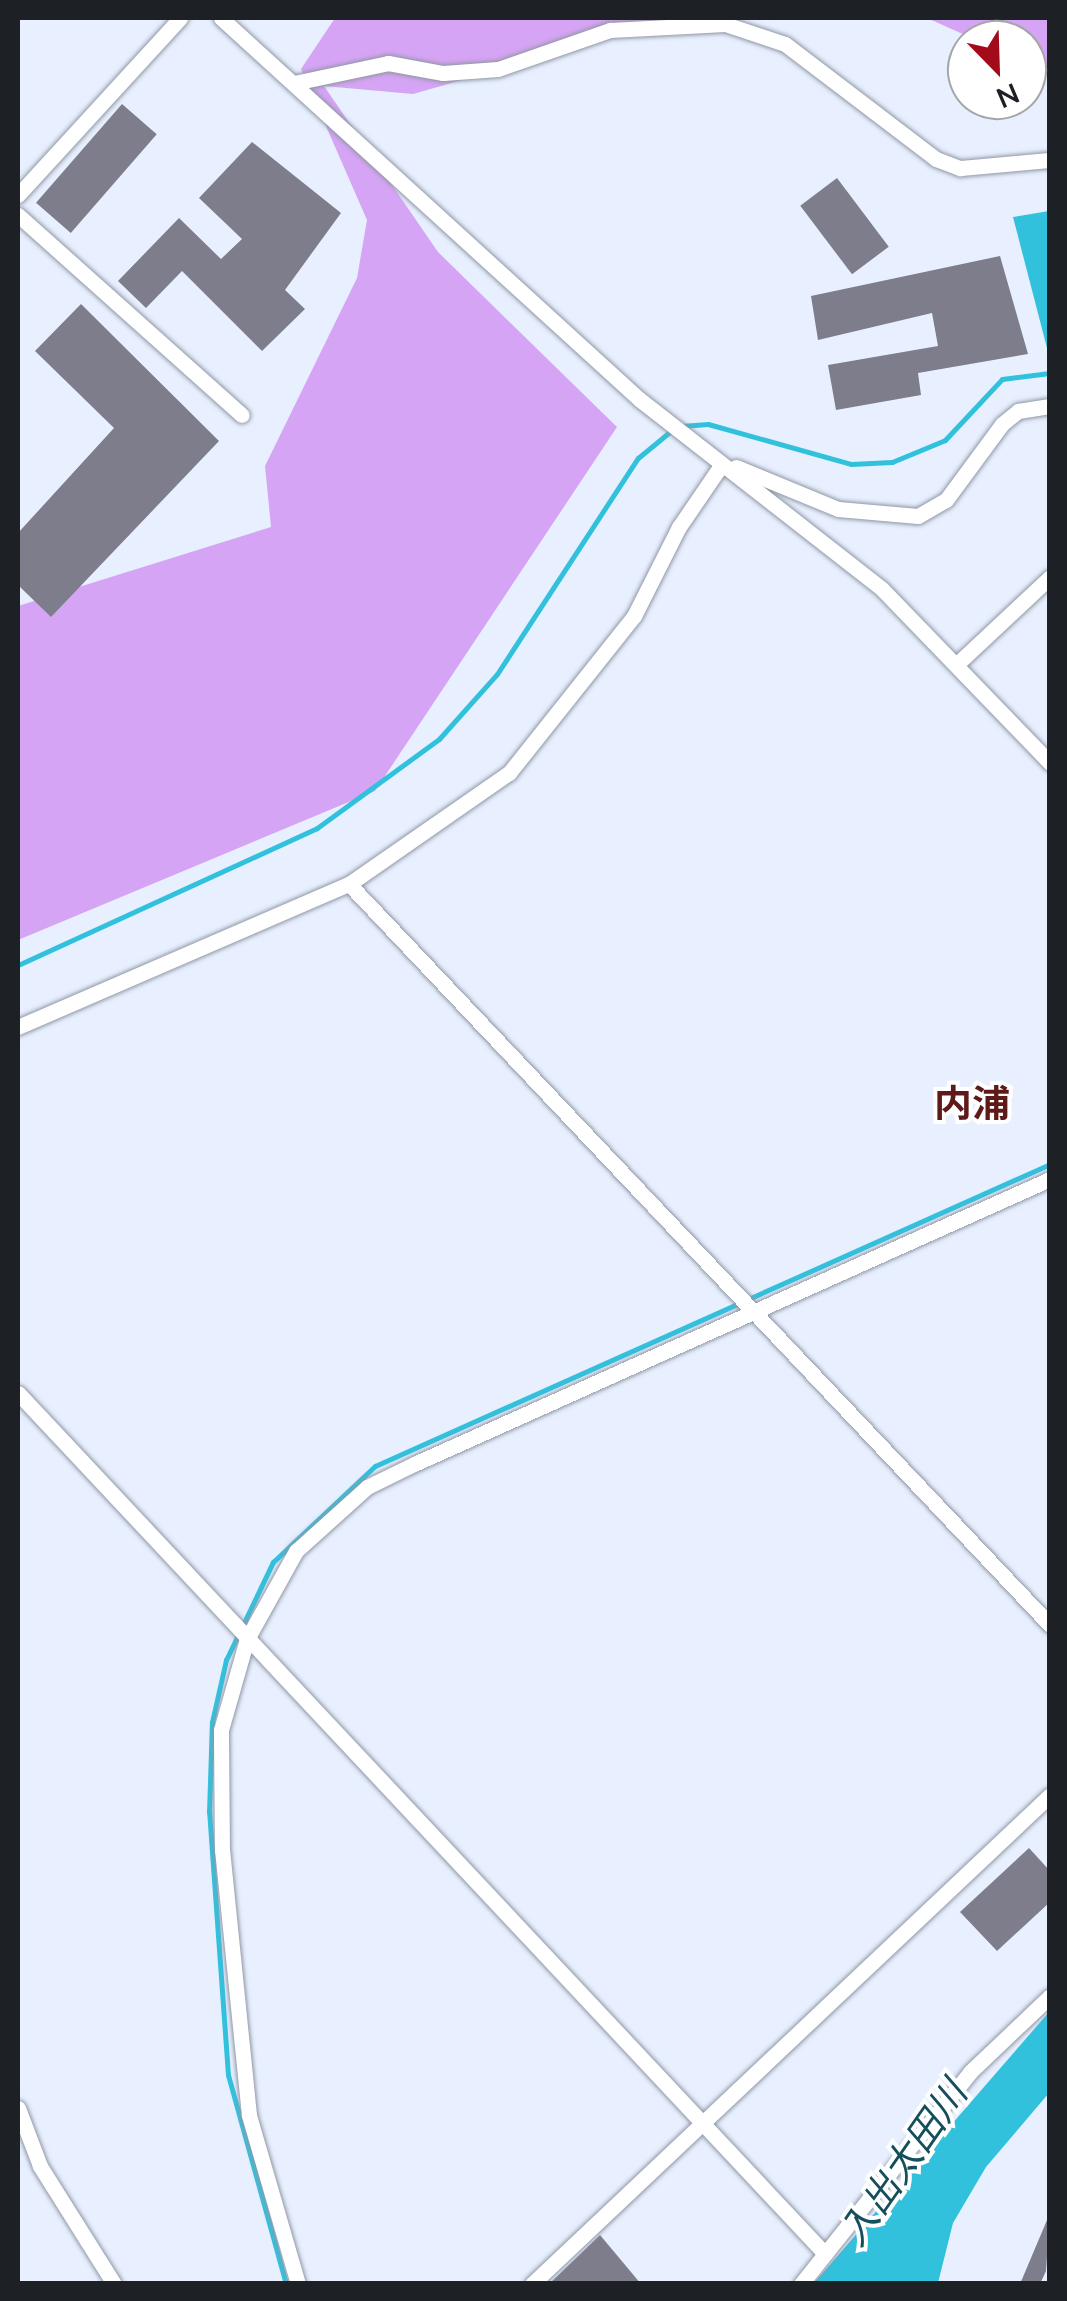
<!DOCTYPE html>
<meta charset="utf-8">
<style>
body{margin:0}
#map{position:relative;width:1067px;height:2301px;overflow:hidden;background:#e8f0ff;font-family:Mulish,"Noto Sans JP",sans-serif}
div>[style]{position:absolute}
.forest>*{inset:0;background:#d6a4f4}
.water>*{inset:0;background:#32c1dd}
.stream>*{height:5px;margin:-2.5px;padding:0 2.5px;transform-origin:2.5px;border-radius:2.5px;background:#32c1dd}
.building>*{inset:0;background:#7d7d8b;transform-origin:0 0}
.roads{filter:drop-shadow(0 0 2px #9097a5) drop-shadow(0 0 2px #9097a5)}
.minor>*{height:15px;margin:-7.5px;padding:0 7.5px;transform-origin:7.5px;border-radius:7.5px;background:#fff}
span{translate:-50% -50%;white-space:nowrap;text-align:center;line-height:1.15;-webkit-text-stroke:8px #fff;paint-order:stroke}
.neighbourhood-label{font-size:38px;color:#5e1a18;font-weight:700}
.water-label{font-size:38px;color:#154f5b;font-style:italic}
.frame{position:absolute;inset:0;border:20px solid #1d2025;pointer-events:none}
.north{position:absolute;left:947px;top:20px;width:100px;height:100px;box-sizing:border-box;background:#fff;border:2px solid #a5a6a8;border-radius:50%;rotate:157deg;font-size:28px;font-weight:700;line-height:40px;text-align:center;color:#1d2025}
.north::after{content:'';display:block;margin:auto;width:35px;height:45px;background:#a40b1a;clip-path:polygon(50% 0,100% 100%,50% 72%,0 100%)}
</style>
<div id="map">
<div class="forest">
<i style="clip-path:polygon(335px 18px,760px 18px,658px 24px,413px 94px,324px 86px,438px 252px,617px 427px,375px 791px,18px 940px,18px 606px,271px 527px,265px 466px,357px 278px,367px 220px,301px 69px)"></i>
<i style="clip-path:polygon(927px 18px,1049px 18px,1049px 74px,1027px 63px,1027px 40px,976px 40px)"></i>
</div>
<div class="water">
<i style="clip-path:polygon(1049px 211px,1050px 348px,1047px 348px,1013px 217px)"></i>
<i style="clip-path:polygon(1049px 2012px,1049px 2093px,986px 2167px,953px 2223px,938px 2283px,814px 2283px)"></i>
</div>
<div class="stream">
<i style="left:681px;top:426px;width:27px;rotate:-4deg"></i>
<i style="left:708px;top:424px;width:148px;rotate:15.6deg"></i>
<i style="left:851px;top:464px;width:41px;rotate:-2.8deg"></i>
<i style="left:892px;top:462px;width:57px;rotate:-22.5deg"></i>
<i style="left:945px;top:440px;width:83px;rotate:-46.9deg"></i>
<i style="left:1002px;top:379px;width:48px;rotate:-7.1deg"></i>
<i style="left:18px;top:965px;width:329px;rotate:-24.6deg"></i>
<i style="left:317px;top:828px;width:151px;rotate:-36.1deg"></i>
<i style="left:439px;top:739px;width:87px;rotate:-48.3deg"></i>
<i style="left:497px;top:674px;width:258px;rotate:-56.9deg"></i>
<i style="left:638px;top:458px;width:44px;rotate:-39.5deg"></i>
<i style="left:286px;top:2284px;width:217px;rotate:-105.5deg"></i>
<i style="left:228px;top:2075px;width:264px;rotate:-94.1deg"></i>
<i style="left:209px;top:1812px;width:90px;rotate:-88.1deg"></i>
<i style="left:212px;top:1722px;width:64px;rotate:-77.3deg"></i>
<i style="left:226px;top:1660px;width:109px;rotate:-64.4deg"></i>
<i style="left:273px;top:1562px;width:140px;rotate:-43.3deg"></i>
<i style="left:375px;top:1466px;width:739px;rotate:-24.1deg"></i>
</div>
<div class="building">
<i style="left:122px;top:104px;width:46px;height:131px;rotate:41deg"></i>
<i style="clip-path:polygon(252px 142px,341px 213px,285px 290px,305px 309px,262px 351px,182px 271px,146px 308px,118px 281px,179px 218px,221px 259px,242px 239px,199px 198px)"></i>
<i style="left:837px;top:178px;width:86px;height:46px;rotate:53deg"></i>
<i style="clip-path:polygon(1000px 256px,1028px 354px,918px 373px,921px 395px,836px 410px,828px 365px,938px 346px,932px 313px,818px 340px,811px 296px)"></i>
<i style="clip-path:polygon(81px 304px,219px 441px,51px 617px,18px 585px,18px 533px,114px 428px,35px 351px)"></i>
<i style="clip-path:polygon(1029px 1848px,1050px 1871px,1050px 1902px,997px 1951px,960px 1912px)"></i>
<i style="clip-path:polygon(1050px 2213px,1046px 2271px,1040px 2284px,1020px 2284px)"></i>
<i style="clip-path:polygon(600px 2235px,641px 2284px,549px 2284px)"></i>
</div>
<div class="roads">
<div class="minor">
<i style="left:221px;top:18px;width:566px;rotate:42.35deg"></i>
<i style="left:639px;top:399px;width:308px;rotate:38deg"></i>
<i style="left:882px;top:589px;width:242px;rotate:46deg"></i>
<i style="left:294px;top:83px;width:96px;rotate:-12deg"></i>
<i style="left:388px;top:63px;width:56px;rotate:10.3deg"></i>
<i style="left:443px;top:73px;width:55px;rotate:-4.2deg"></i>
<i style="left:498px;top:69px;width:119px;rotate:-19.2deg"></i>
<i style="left:610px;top:30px;width:115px;rotate:-3deg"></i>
<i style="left:725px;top:24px;width:63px;rotate:18.4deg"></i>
<i style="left:785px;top:44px;width:190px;rotate:37.3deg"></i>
<i style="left:936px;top:159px;width:26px;rotate:21deg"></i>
<i style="left:960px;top:168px;width:90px;rotate:-5.1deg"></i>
<i style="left:18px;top:195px;width:240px;rotate:-47.5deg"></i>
<i style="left:18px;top:215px;width:300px;rotate:41.8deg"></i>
<i style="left:736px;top:467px;width:110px;rotate:22.4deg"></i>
<i style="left:838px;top:509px;width:80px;rotate:5deg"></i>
<i style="left:918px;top:516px;width:32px;rotate:-30deg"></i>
<i style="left:946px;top:500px;width:94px;rotate:-53.6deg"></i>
<i style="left:1002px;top:424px;width:21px;rotate:-39deg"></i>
<i style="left:1018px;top:411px;width:32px;rotate:-9deg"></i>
<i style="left:957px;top:664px;width:127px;rotate:-43.1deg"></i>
<i style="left:349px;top:884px;width:1020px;rotate:46.59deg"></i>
<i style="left:18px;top:1027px;width:361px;rotate:-23.4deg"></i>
<i style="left:349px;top:884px;width:195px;rotate:-34.8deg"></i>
<i style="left:509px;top:773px;width:201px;rotate:-51.5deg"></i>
<i style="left:634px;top:616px;width:100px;rotate:-63.2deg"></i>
<i style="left:679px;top:527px;width:76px;rotate:-55.7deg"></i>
<i style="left:18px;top:1393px;width:1180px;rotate:46.85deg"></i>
<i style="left:18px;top:2108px;width:62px;rotate:69.2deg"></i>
<i style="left:40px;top:2166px;width:139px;rotate:57.9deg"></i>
<i style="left:298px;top:2284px;width:176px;rotate:-106.2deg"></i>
<i style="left:249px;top:2115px;width:265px;rotate:-95.8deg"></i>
<i style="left:222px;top:1851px;width:121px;rotate:-90.5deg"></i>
<i style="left:221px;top:1730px;width:95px;rotate:-74.1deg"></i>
<i style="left:247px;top:1639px;width:101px;rotate:-60.9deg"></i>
<i style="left:296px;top:1551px;width:96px;rotate:-42deg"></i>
<i style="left:367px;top:1487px;width:52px;rotate:-26.1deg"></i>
<i style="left:414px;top:1464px;width:697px;rotate:-24.14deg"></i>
<i style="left:532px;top:2284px;width:712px;rotate:-43.35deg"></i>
<i style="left:801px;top:2284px;width:271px;rotate:-51.4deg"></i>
<i style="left:970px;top:2072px;width:110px;rotate:-43.5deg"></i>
</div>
</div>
<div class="neighbourhood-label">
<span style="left:972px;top:1104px">内浦</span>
</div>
<div class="water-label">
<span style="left:903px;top:2163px;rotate:-55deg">入出太田川</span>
</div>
<div class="frame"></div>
<div class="north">N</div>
</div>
